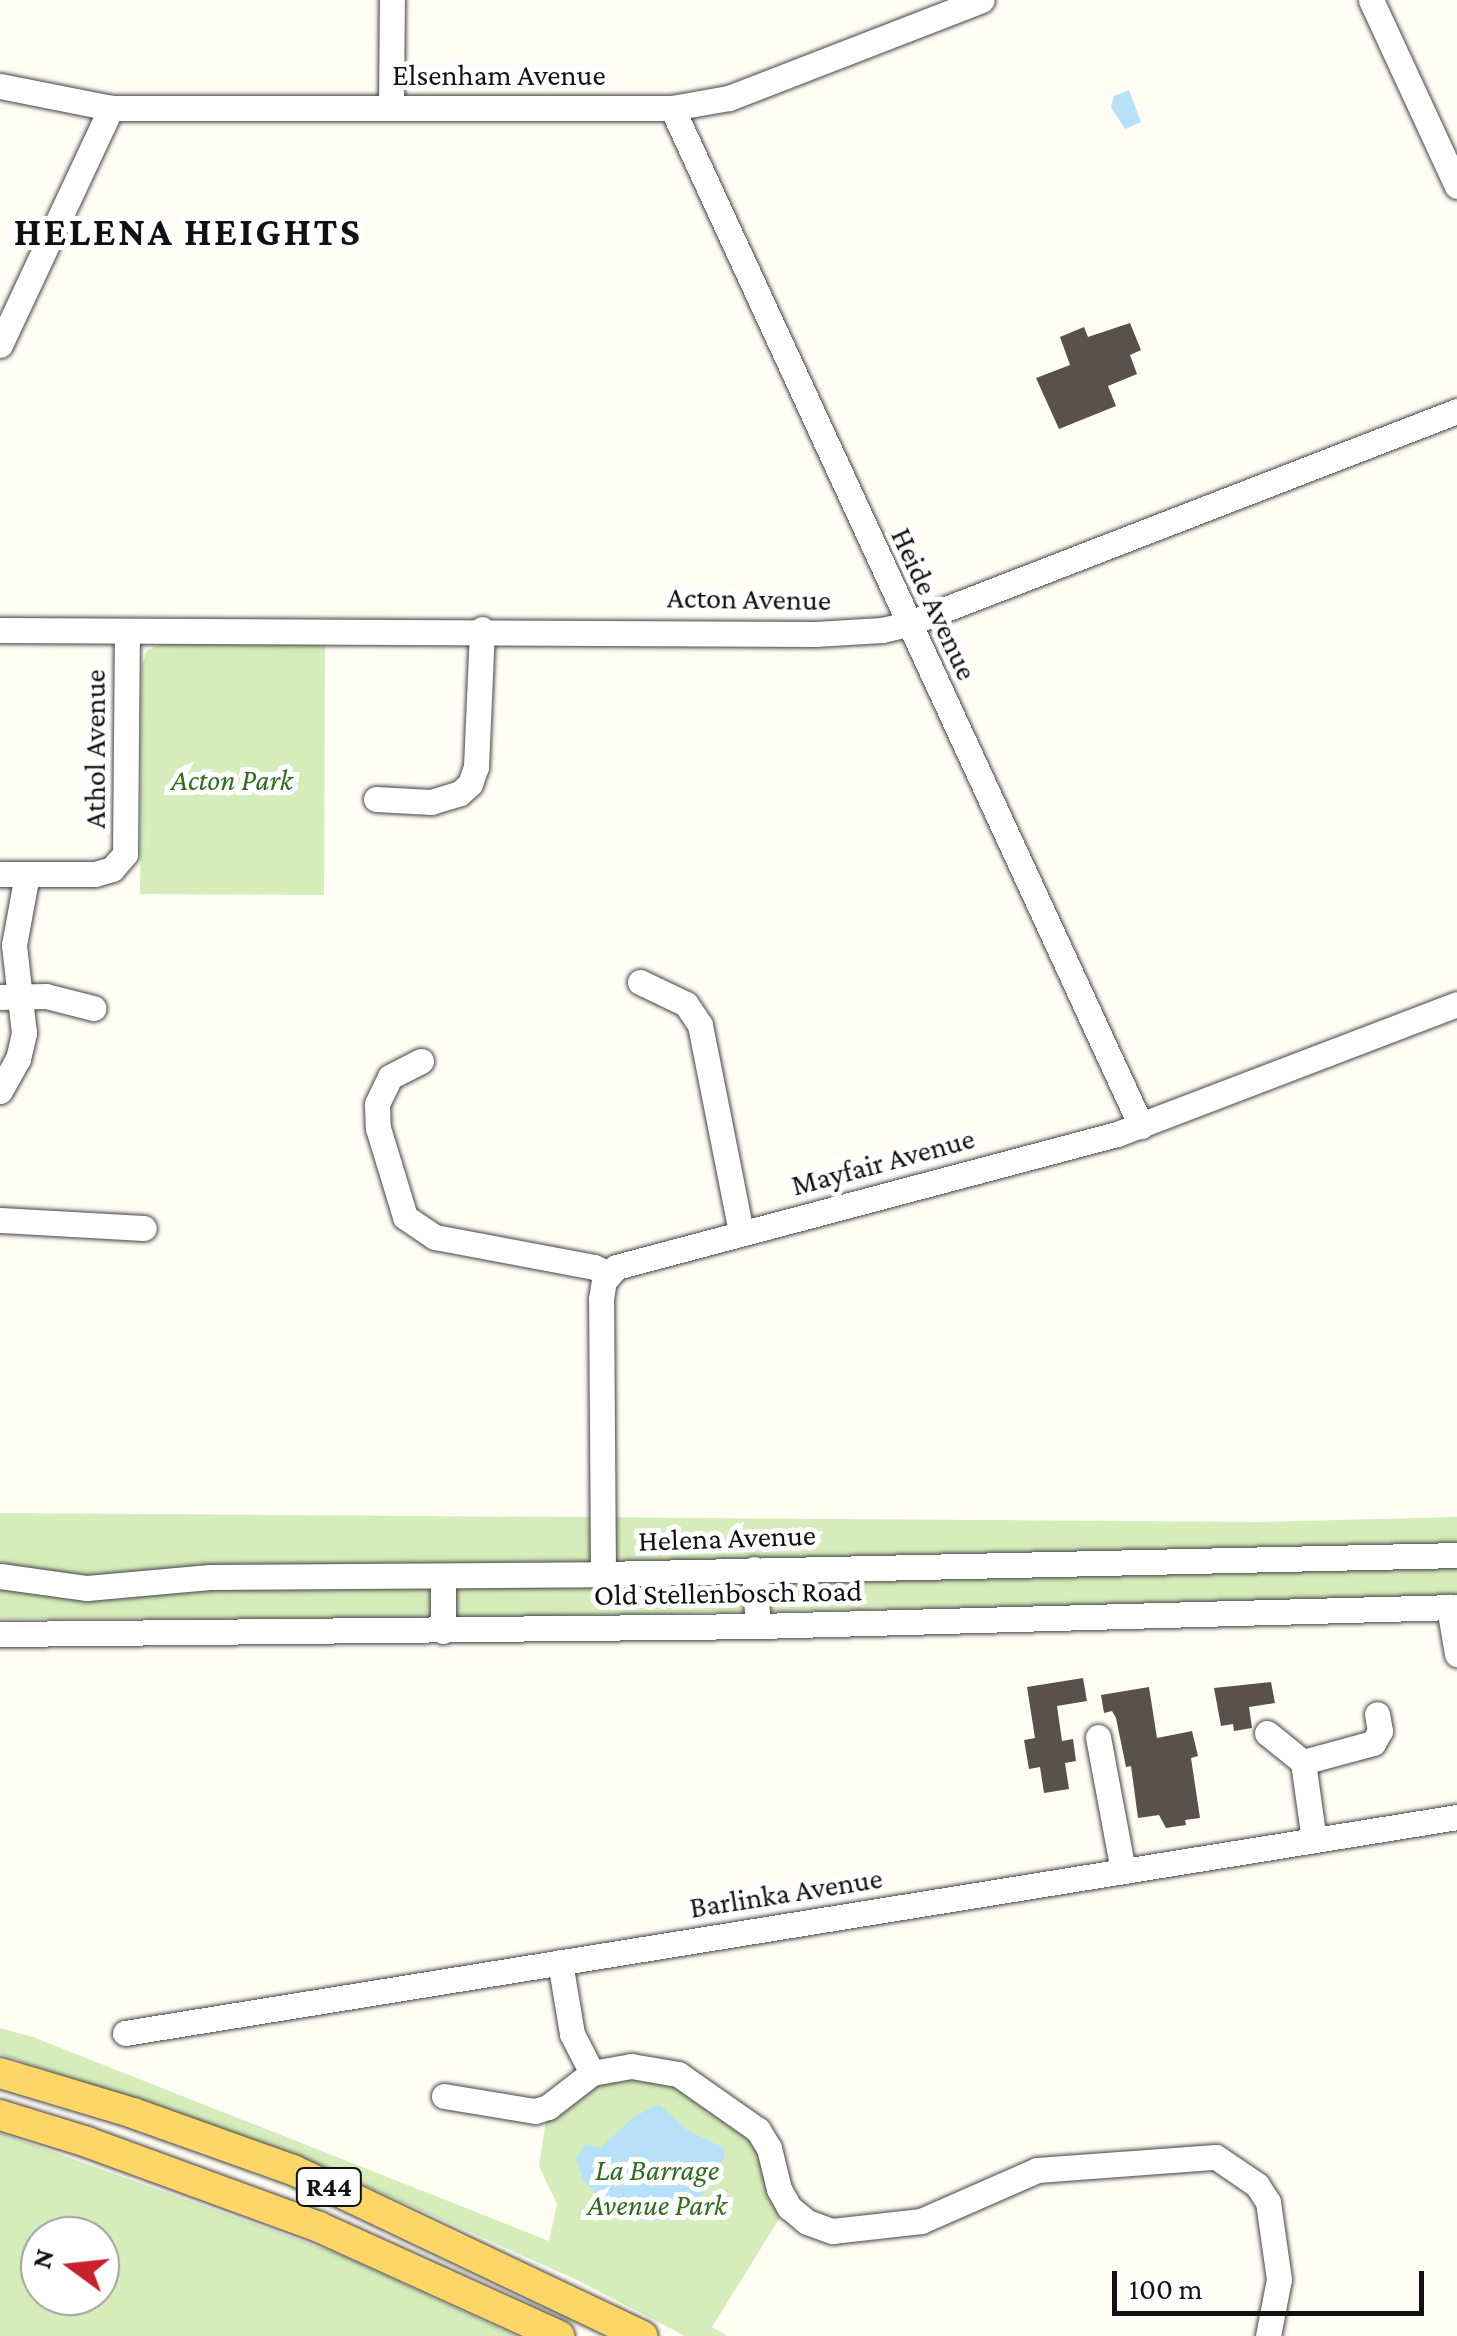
<!DOCTYPE html>
<style>
body{margin:0}
#map{position:relative;width:1457px;height:2336px;overflow:hidden;background:#fffdf4;font-family:"Crimson Pro",serif}
div>[style]{position:absolute}
.green>*{inset:0;background:#d5ecbb}
.water>*{inset:0;background:#b7e1f9}
.building>*{inset:0;background:#5a514c}
.roads{filter:drop-shadow(0 0 2px #444) drop-shadow(0 0 2px #444)}
.minor>*{height:25px;margin:-12.5px;padding:0 12.5px;transform-origin:12.5px;border-radius:12.5px;background:#fff}
.major>*{height:30px;margin:-15px;padding:0 15px;transform-origin:15px;border-radius:15px;background:#fdd667}
span{translate:-50% -50%;white-space:nowrap;text-align:center;line-height:1.15;-webkit-text-stroke:10px #fff;paint-order:stroke}
.shield-label span{padding:2px 8px;background:#fff;border:2px solid;border-radius:8px;-webkit-text-stroke-width:0}
.shield-label{font-size:28px;color:#111;font-weight:700}
.street-label{font-size:30px;color:#111}
.park-label{font-size:30px;color:#2f6d1d;font-style:italic}
.district-label{font-size:40px;color:#111;font-weight:700;letter-spacing:2.5px}
.north{position:absolute;left:20px;top:2216px;width:100px;height:100px;box-sizing:border-box;background:#fff;border:2px solid #a0a0a0;border-radius:50%;rotate:285deg;font-size:28px;font-weight:700;line-height:40px;text-align:center;color:#111}
.north::after{content:'';display:block;margin:auto;width:35px;height:45px;background:#c8222c;clip-path:polygon(50% 0,100% 100%,50% 72%,0 100%)}
.scale{position:absolute;left:1112px;top:2271px;width:312px;height:45px;box-sizing:border-box;border:5px solid #111;border-top:0;padding-left:12px;font-size:30px;line-height:35px;white-space:nowrap;color:#111;-webkit-text-stroke:8px #fff;paint-order:stroke}
</style>
<div id="map">
<div class="green">
<i style="clip-path:polygon(161px 644px,325px 644px,324px 895px,140px 894px,142px 666px,147px 651px)"></i>
<i style="clip-path:polygon(0 1513px,1264px 1522px,1457px 1517px,1457px 1599px,414px 1618px,0 1619px)"></i>
<i style="clip-path:polygon(0 2028px,33px 2037px,549px 2241px,557px 2204px,539px 2166px,546px 2120px,592px 2086px,632px 2077px,659px 2080px,689px 2092px,760px 2147px,781px 2216px,712px 2327px,728px 2336px,685px 2336px,577px 2280px,299px 2156px,0 2054px)"></i>
<i style="clip-path:polygon(evenodd,0 2133px,341px 2255px,516px 2336px,0 2336px,0 2133px,40px 2236px,100px 2236px,100px 2296px,40px 2296px,40px 2236px)"></i>
</div>
<div class="water">
<i style="clip-path:polygon(1129px 90px,1141px 122px,1125px 129px,1111px 107px,1114px 96px)"></i>
<i style="clip-path:polygon(659px 2104px,687px 2130px,724px 2148px,724px 2158px,703px 2194px,687px 2208px,669px 2219px,646px 2221px,625px 2216px,609px 2206px,583px 2180px,576px 2158px,586px 2144px,600px 2148px,634px 2117px)"></i>
</div>
<div class="building">
<i style="clip-path:polygon(1130px 323px,1141px 350px,1130px 355px,1137px 374px,1108px 386px,1116px 406px,1059px 429px,1036px 378px,1070px 365px,1060px 337px,1084px 327px,1088px 337px)"></i>
<i style="clip-path:polygon(1083px 1678px,1087px 1701px,1057px 1706px,1062px 1741px,1073px 1739px,1076px 1761px,1065px 1763px,1069px 1789px,1044px 1793px,1040px 1767px,1029px 1769px,1024px 1740px,1035px 1738px,1027px 1687px)"></i>
<i style="clip-path:polygon(1271px 1682px,1275px 1703px,1249px 1707px,1252px 1728px,1234px 1731px,1233px 1724px,1221px 1726px,1214px 1688px)"></i>
<i style="clip-path:polygon(1149px 1687px,1157px 1738px,1192px 1731px,1198px 1756px,1191px 1758px,1200px 1818px,1185px 1820px,1186px 1825px,1166px 1828px,1159px 1815px,1138px 1818px,1131px 1766px,1126px 1767px,1116px 1718px,1112px 1711px,1104px 1713px,1101px 1695px)"></i>
</div>
<div class="roads">
<div class="minor">
<i style="left:1371px;top:0;width:205px;rotate:65.2deg"></i>
<i style="left:0;top:86px;width:113px;rotate:11.2deg"></i>
<i style="left:111px;top:108px;width:561px"></i>
<i style="left:672px;top:108px;width:58px;rotate:-10deg"></i>
<i style="left:729px;top:98px;width:271px;rotate:-21.2deg"></i>
<i style="left:391px;top:107px;width:107px;rotate:-89.5deg"></i>
<i style="left:672px;top:108px;width:1121px;rotate:65.26deg"></i>
<i style="left:0;top:345px;width:262px;rotate:-64.9deg"></i>
<i style="left:0;top:630px;width:815px;rotate:0.28deg"></i>
<i style="left:815px;top:634px;width:67px;rotate:-3.4deg"></i>
<i style="left:882px;top:630px;width:26px;rotate:-13deg"></i>
<i style="left:907px;top:624px;width:590px;rotate:-21.17deg"></i>
<i style="left:376px;top:799px;width:55px;rotate:3.1deg"></i>
<i style="left:431px;top:802px;width:30px;rotate:-17deg"></i>
<i style="left:460px;top:793px;width:13px;rotate:-42deg"></i>
<i style="left:470px;top:784px;width:18px;rotate:-71deg"></i>
<i style="left:476px;top:767px;width:138px;rotate:-87.5deg"></i>
<i style="left:0;top:874px;width:95px"></i>
<i style="left:95px;top:874px;width:18px;rotate:-16deg"></i>
<i style="left:112px;top:869px;width:20px;rotate:-49deg"></i>
<i style="left:125px;top:854px;width:223px;rotate:-89.5deg"></i>
<i style="left:640px;top:982px;width:51px;rotate:25.6deg"></i>
<i style="left:686px;top:1004px;width:25px;rotate:56deg"></i>
<i style="left:700px;top:1025px;width:212px;rotate:78.8deg"></i>
<i style="left:0;top:997px;width:46px;rotate:-1.2deg"></i>
<i style="left:46px;top:996px;width:49px;rotate:14.3deg"></i>
<i style="left:421px;top:1061px;width:35px;rotate:153deg"></i>
<i style="left:390px;top:1077px;width:30px;rotate:116deg"></i>
<i style="left:377px;top:1104px;width:24px;rotate:88deg"></i>
<i style="left:378px;top:1128px;width:93px;rotate:73.1deg"></i>
<i style="left:405px;top:1217px;width:36px;rotate:34deg"></i>
<i style="left:435px;top:1237px;width:162px;rotate:10.7deg"></i>
<i style="left:594px;top:1267px;width:17px;rotate:25deg"></i>
<i style="left:0;top:1091px;width:37px;rotate:-61deg"></i>
<i style="left:18px;top:1059px;width:27px;rotate:-77deg"></i>
<i style="left:24px;top:1033px;width:89px;rotate:-96.5deg"></i>
<i style="left:14px;top:945px;width:72px;rotate:-79.6deg"></i>
<i style="left:0;top:1220px;width:144px;rotate:3.2deg"></i>
<i style="left:754px;top:1569px;width:57px;rotate:86deg"></i>
<i style="left:603px;top:1574px;width:275px;rotate:-90.4deg"></i>
<i style="left:601px;top:1299px;width:18px;rotate:-81deg"></i>
<i style="left:604px;top:1281px;width:18px;rotate:-49deg"></i>
<i style="left:616px;top:1267px;width:518px;rotate:-14.87deg"></i>
<i style="left:1117px;top:1134px;width:364px;rotate:-20.9deg"></i>
<i style="left:0;top:1576px;width:88px;rotate:7.9deg"></i>
<i style="left:87px;top:1588px;width:123px;rotate:-5.1deg"></i>
<i style="left:210px;top:1577px;width:393px;rotate:-0.4deg"></i>
<i style="left:603px;top:1574px;width:854px;rotate:-1.27deg"></i>
<i style="left:443px;top:1576px;width:55px;rotate:90deg"></i>
<i style="left:1449px;top:1607px;width:48px;rotate:80.3deg"></i>
<i style="left:0;top:1634px;width:758px;rotate:-0.6deg"></i>
<i style="left:758px;top:1626px;width:699px;rotate:-1.56deg"></i>
<i style="left:1267px;top:1733px;width:46px;rotate:38.9deg"></i>
<i style="left:1303px;top:1762px;width:79px;rotate:82deg"></i>
<i style="left:1098px;top:1737px;width:136px;rotate:79.4deg"></i>
<i style="left:1303px;top:1762px;width:73px;rotate:-15.2deg"></i>
<i style="left:1373px;top:1743px;width:14px;rotate:-60deg"></i>
<i style="left:1380px;top:1731px;width:17px;rotate:-100deg"></i>
<i style="left:560px;top:1962px;width:73px;rotate:80.5deg"></i>
<i style="left:572px;top:2034px;width:44px;rotate:62.9deg"></i>
<i style="left:125px;top:2033px;width:1349px;rotate:-9.21deg"></i>
<i style="left:444px;top:2096px;width:92px;rotate:9.4deg"></i>
<i style="left:535px;top:2111px;width:14px;rotate:-17deg"></i>
<i style="left:548px;top:2107px;width:56px;rotate:-37.7deg"></i>
<i style="left:592px;top:2073px;width:40px;rotate:-10deg"></i>
<i style="left:631px;top:2066px;width:48px;rotate:9.7deg"></i>
<i style="left:678px;top:2074px;width:98px;rotate:35deg"></i>
<i style="left:758px;top:2130px;width:21px;rotate:59deg"></i>
<i style="left:769px;top:2148px;width:42px;rotate:76.3deg"></i>
<i style="left:779px;top:2189px;width:21px;rotate:61deg"></i>
<i style="left:789px;top:2207px;width:23px;rotate:40deg"></i>
<i style="left:807px;top:2222px;width:27px;rotate:20deg"></i>
<i style="left:832px;top:2231px;width:90px;rotate:-6.4deg"></i>
<i style="left:921px;top:2221px;width:127px;rotate:-23.7deg"></i>
<i style="left:1037px;top:2170px;width:179px;rotate:-4.2deg"></i>
<i style="left:1216px;top:2157px;width:50px;rotate:34.3deg"></i>
<i style="left:1257px;top:2185px;width:20px;rotate:57deg"></i>
<i style="left:1268px;top:2202px;width:78px;rotate:81.9deg"></i>
<i style="left:1279px;top:2279px;width:58px;rotate:100.9deg"></i>
</div>
<div class="major">
<i style="left:0;top:2073px;width:139px;rotate:16.7deg"></i>
<i style="left:133px;top:2113px;width:170px;rotate:19.6deg"></i>
<i style="left:293px;top:2170px;width:387px;rotate:25.4deg"></i>
<i style="left:0;top:2115px;width:91px;rotate:17.2deg"></i>
<i style="left:87px;top:2142px;width:247px;rotate:20.1deg"></i>
<i style="left:319px;top:2227px;width:264px;rotate:24.4deg"></i>
</div>
</div>
<div class="shield-label">
<span style="left:329px;top:2187px">R44</span>
</div>
<div class="street-label">
<span style="left:499px;top:75px">Elsenham Avenue</span>
<span style="left:749px;top:599px;rotate:1deg">Acton Avenue</span>
<span style="left:934px;top:604px;rotate:65deg">Heide Avenue</span>
<span style="left:95px;top:749px;rotate:-90deg">Athol Avenue</span>
<span style="left:883px;top:1162px;rotate:-15deg">Mayfair Avenue</span>
<span style="left:727px;top:1538px;rotate:-2deg">Helena Avenue</span>
<span style="left:728px;top:1593px;rotate:-1deg">Old Stellenbosch Road</span>
<span style="left:786px;top:1893px;rotate:-9deg">Barlinka Avenue</span>
</div>
<div class="park-label">
<span style="left:232px;top:780px">Acton Park</span>
<span style="left:657px;top:2187px">La Barrage<br>Avenue Park</span>
</div>
<div class="district-label">
<span style="left:188px;top:232px">HELENA HEIGHTS</span>
</div>
<div class="north">N</div>
<div class="scale">100 m</div>
</div>
